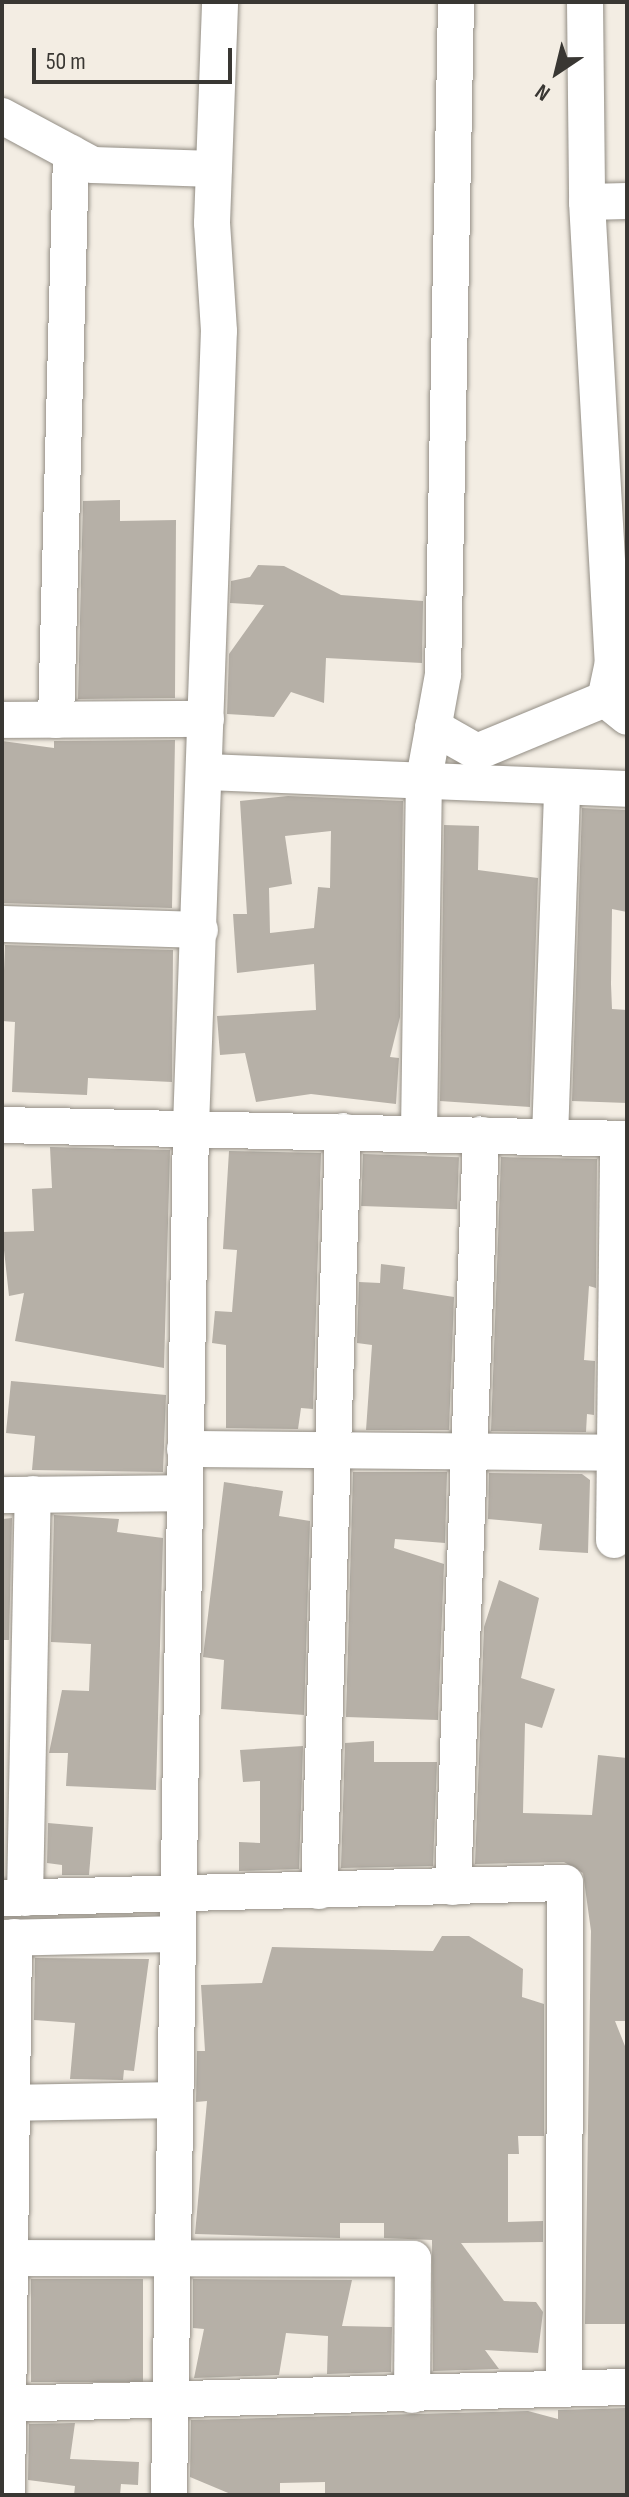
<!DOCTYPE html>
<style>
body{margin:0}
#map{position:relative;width:629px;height:2497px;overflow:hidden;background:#f3ede3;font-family:"Sofia Sans Condensed",sans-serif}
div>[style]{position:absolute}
.building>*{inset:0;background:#b6b0a7;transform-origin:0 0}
.roads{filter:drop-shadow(0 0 2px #938e85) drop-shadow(0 0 2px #938e85)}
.minor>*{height:36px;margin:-18px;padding:0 18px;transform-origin:18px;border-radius:18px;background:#fff}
span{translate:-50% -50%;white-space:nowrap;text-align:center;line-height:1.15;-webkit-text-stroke:6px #f3ede3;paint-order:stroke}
.frame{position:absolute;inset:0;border:4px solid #393733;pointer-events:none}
.north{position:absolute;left:517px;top:32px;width:80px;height:80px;-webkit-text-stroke:6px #f3ede3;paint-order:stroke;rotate:215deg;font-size:22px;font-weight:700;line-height:32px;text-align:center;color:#393733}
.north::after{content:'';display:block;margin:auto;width:28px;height:36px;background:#393733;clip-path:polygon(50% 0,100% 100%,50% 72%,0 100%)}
.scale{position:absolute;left:32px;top:48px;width:200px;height:36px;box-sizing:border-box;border:4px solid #393733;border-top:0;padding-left:10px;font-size:24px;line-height:28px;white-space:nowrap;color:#393733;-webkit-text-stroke:6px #f3ede3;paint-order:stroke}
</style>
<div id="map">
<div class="building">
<i style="clip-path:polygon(120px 500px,120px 521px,176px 520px,175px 698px,78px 699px,83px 501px)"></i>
<i style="clip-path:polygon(258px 565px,284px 566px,341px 595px,423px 601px,422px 663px,326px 658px,324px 703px,291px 692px,274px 717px,227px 714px,229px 654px,264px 605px,230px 603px,231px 581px,250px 577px)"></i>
<i style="clip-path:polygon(175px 740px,172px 908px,2px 903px,2px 741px,54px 748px,54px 741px)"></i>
<i style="clip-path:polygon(evenodd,288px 796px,403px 801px,400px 1017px,390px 1057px,399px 1058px,396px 1104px,311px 1094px,256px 1102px,245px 1053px,220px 1055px,217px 1016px,316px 1010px,314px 964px,237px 973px,233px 914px,247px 914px,240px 801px,288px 796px,331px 831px,330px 888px,318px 887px,314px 928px,270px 933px,269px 888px,292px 884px,285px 836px,331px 831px)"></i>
<i style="clip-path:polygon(582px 808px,627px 810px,627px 912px,612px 909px,611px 984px,612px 1009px,627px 1010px,627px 1103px,572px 1101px)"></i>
<i style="clip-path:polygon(444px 825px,479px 826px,478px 870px,538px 878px,530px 1107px,440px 1101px)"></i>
<i style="clip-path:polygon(5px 945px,173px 950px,172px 1082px,88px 1078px,87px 1095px,12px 1092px,15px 1022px,2px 1021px)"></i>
<i style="clip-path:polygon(50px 1147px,170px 1150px,164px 1368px,15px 1341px,24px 1293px,9px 1296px,2px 1232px,34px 1231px,32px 1189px,52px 1188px)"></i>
<i style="clip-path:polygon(229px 1151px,321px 1153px,313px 1409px,301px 1408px,298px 1429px,226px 1428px,226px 1345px,212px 1343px,215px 1311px,232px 1312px,237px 1250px,223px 1249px)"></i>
<i style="left:363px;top:1154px;width:96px;height:52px;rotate:2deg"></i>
<i style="clip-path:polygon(501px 1157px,597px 1159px,596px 1288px,589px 1286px,584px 1360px,595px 1361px,594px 1415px,587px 1414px,586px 1432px,491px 1431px)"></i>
<i style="clip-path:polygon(381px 1264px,405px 1267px,403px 1289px,454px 1297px,449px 1430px,366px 1430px,372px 1345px,357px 1343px,359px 1282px,380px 1283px)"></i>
<i style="clip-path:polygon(11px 1381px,166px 1395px,163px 1472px,32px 1470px,35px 1436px,6px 1433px)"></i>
<i style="clip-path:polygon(353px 1472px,447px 1472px,445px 1543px,395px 1539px,394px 1548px,444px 1564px,438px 1720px,346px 1717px)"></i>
<i style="clip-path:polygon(489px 1473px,582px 1474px,590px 1480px,588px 1553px,539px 1550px,542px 1524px,488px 1519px)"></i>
<i style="clip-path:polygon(224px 1482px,283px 1491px,279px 1516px,310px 1521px,304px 1715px,221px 1709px,224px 1660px,203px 1657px)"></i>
<i style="clip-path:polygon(54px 1515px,119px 1519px,117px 1532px,163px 1538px,156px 1790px,66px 1786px,68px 1753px,49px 1753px,62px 1690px,89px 1691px,91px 1644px,51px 1642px)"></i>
<i style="clip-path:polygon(12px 1518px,9px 1640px,2px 1640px,2px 1519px)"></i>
<i style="clip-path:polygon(499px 1580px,539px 1598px,521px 1678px,555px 1689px,542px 1728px,525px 1723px,523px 1813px,592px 1815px,598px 1755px,627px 1758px,627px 2021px,615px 2021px,627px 2051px,627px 2324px,585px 2324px,591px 1931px,583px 1873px,564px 1862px,475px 1864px,484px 1627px)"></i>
<i style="clip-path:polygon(374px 1741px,374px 1762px,437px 1762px,433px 1866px,341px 1868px,345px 1743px)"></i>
<i style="clip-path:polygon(303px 1746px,299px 1869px,239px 1871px,239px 1842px,260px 1843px,260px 1781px,243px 1782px,240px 1750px)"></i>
<i style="clip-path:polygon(48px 1823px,93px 1827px,89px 1875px,62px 1875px,62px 1865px,47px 1863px)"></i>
<i style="clip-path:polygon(442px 1936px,469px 1936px,523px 1969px,522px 1997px,544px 2004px,544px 2136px,518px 2136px,519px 2154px,508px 2154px,508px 2222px,543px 2221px,543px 2242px,461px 2243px,504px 2301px,536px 2302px,543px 2312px,538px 2353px,485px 2350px,499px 2369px,433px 2371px,432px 2240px,384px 2238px,384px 2223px,340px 2223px,340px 2238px,195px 2234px,207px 2101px,196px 2102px,197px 2051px,205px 2051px,201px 1985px,262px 1983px,272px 1947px,433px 1951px)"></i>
<i style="clip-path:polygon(35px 1958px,149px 1959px,134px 2071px,124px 2070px,123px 2080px,70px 2079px,75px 2023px,34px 2020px)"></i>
<i style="left:31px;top:2279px;width:112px;height:103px"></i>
<i style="clip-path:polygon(193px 2279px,352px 2280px,342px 2326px,392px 2327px,391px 2372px,327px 2374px,328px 2336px,286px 2333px,279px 2375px,194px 2378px,204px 2329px,193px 2328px)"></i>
<i style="clip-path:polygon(627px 2408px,627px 2495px,325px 2495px,325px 2482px,280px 2483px,280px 2495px,233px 2495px,190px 2477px,191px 2420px,528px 2411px,558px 2419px,558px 2410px)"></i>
<i style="clip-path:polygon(75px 2423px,70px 2459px,139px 2462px,138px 2485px,121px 2484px,120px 2495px,74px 2495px,75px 2486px,28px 2480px,29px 2424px)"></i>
</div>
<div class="roads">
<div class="minor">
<i style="left:585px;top:2px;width:200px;rotate:89.4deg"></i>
<i style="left:587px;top:202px;width:461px;rotate:86.8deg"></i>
<i style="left:613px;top:662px;width:38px;rotate:102deg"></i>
<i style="left:2px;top:116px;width:103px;rotate:28.3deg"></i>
<i style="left:93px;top:165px;width:121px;rotate:1.9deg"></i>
<i style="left:587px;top:202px;width:40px;rotate:-1.4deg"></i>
<i style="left:2px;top:720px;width:204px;rotate:-0.3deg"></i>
<i style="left:56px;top:720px;width:567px;rotate:-88.48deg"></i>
<i style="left:433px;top:727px;width:51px;rotate:29.6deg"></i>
<i style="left:477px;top:752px;width:139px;rotate:-22.5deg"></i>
<i style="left:605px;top:699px;width:28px;rotate:39deg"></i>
<i style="left:206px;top:772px;width:421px;rotate:2.3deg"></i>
<i style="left:2px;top:924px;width:198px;rotate:1.7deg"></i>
<i style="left:2px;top:1125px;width:625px;rotate:1.28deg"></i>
<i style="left:419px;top:1133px;width:354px;rotate:-89.2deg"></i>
<i style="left:424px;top:779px;width:107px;rotate:-79.7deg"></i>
<i style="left:443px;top:674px;width:672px;rotate:-88.89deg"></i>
<i style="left:550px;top:1137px;width:349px;rotate:-88deg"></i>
<i style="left:185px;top:1449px;width:442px;rotate:0.5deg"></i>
<i style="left:2px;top:1495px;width:183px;rotate:-0.6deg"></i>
<i style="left:614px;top:1540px;width:401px;rotate:-89.4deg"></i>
<i style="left:453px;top:1887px;width:753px;rotate:-87.87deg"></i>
<i style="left:319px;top:1891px;width:760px;rotate:-88.19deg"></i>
<i style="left:2px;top:1898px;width:563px;rotate:-1.53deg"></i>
<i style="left:565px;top:1883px;width:506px;rotate:90.11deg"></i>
<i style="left:25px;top:1898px;width:404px;rotate:-88.9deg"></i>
<i style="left:2px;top:1938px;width:175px;rotate:-1.3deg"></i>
<i style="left:2px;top:2103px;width:173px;rotate:-1deg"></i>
<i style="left:2px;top:2258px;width:411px;rotate:0.1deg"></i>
<i style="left:413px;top:2259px;width:136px;rotate:90.4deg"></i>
<i style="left:2px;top:2404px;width:625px;rotate:-1.56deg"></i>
<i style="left:7px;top:2495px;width:558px;rotate:-89.28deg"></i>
<i style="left:169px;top:2495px;width:1368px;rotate:-89.08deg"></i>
<i style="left:191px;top:1127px;width:796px;rotate:-87.99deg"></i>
<i style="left:219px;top:331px;width:108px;rotate:-93.7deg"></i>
<i style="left:212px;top:223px;width:221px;rotate:-87.9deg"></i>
</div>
</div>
<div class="frame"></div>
<div class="north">N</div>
<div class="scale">50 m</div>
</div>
